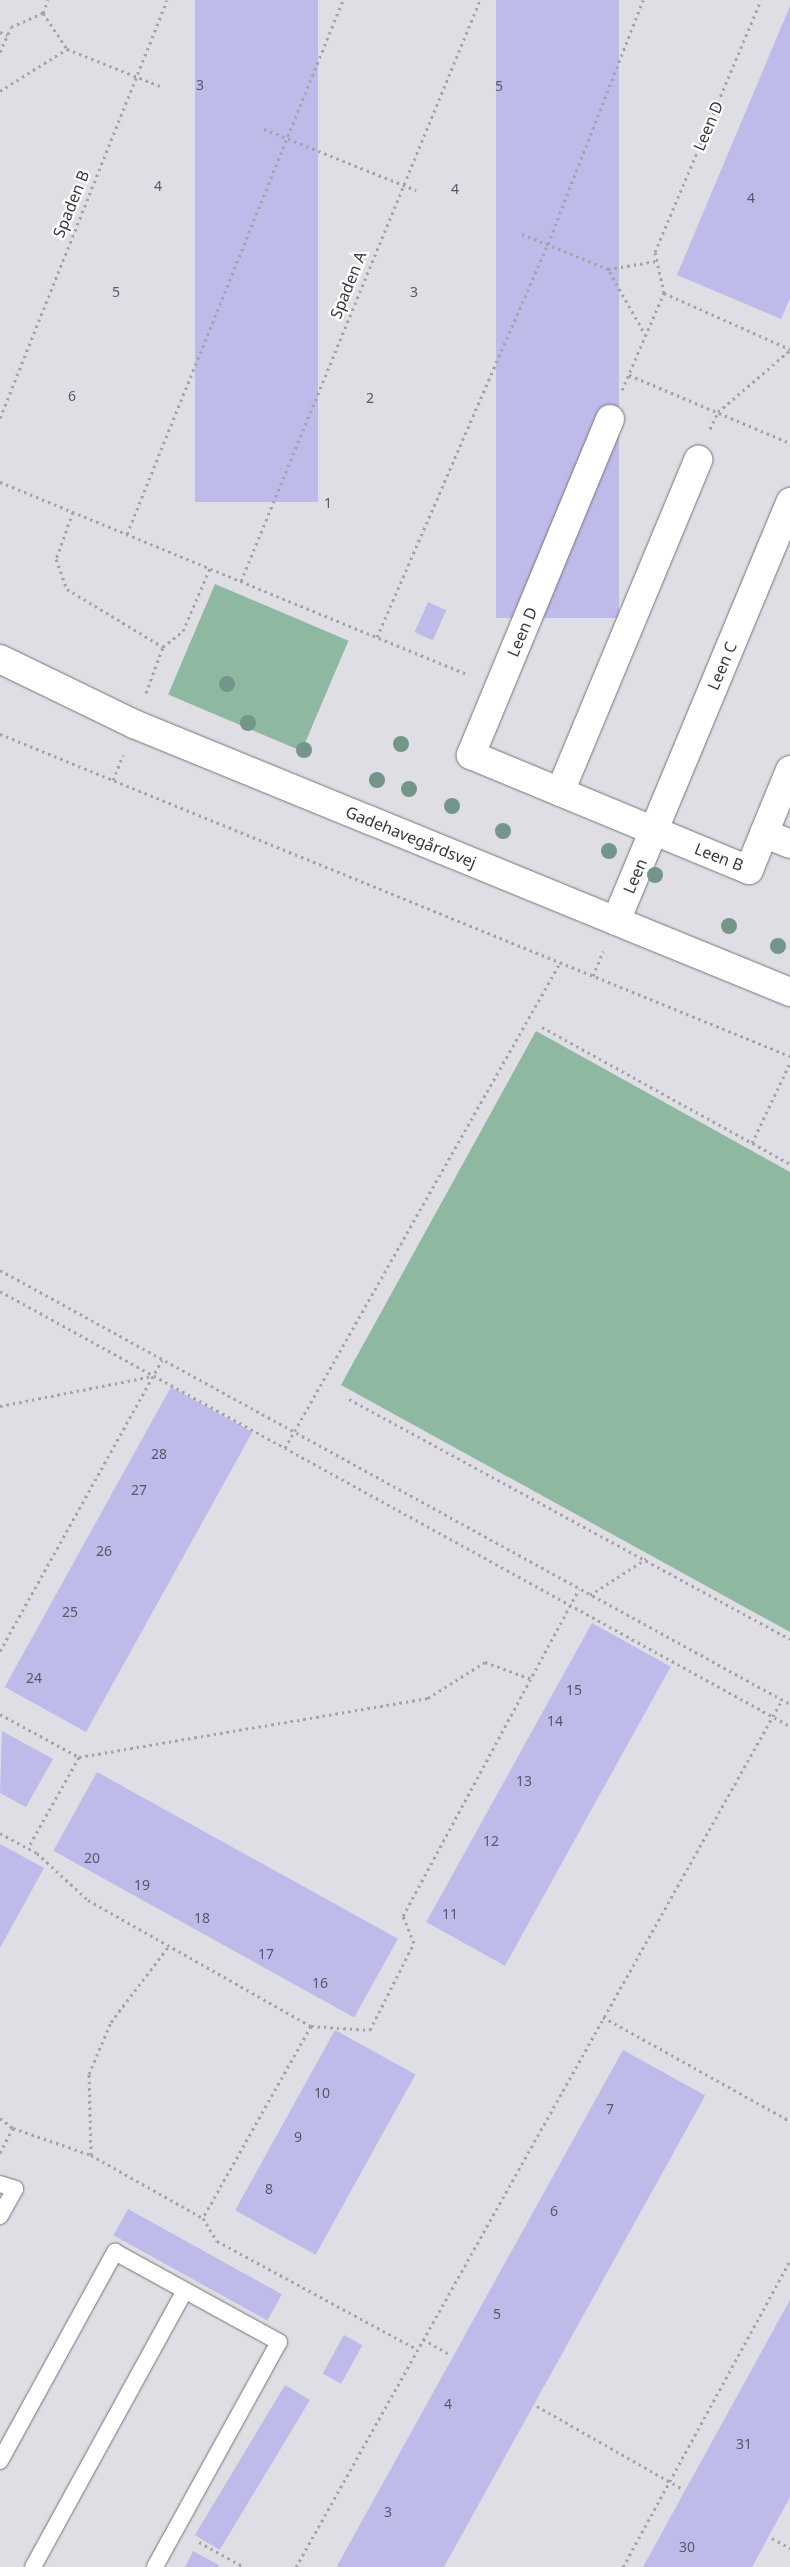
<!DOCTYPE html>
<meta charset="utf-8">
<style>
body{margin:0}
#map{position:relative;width:790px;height:2567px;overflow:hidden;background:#dfdee4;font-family:"Noto Sans",sans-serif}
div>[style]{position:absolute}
.green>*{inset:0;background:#8fb8a1;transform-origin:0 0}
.building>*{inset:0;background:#bebae9;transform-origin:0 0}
.path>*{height:3px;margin-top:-1.5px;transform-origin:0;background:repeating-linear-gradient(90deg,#a4a3a8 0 2.5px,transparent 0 6.5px)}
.roads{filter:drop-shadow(0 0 1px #757379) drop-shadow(0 0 1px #757379)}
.service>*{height:16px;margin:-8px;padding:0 8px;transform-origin:8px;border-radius:8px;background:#fff}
.minor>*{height:28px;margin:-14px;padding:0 14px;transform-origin:14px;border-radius:14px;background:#fff}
.trees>*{width:16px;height:16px;margin:-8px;border-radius:50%;background:#749589}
span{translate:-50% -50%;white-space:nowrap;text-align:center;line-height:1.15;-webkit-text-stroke:4.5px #fff;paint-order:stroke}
.number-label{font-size:14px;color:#5a5866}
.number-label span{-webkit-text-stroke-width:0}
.street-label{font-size:16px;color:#39383b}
</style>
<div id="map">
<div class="green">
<i style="left:215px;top:584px;width:145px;height:120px;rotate:23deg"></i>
<i style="clip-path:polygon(536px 1031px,790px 1172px,790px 1632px,341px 1385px)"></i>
</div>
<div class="building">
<i style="left:195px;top:0;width:123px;height:502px"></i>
<i style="left:496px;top:0;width:123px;height:618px"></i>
<i style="clip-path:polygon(790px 6px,790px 298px,781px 319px,677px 275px)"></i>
<i style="left:428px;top:602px;width:20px;height:33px;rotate:24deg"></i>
<i style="left:171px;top:1387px;width:93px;height:343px;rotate:29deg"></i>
<i style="left:592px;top:1623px;width:90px;height:342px;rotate:29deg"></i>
<i style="clip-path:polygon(2px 1731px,53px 1759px,26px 1807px,0 1793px)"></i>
<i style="left:97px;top:1772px;width:344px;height:90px;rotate:29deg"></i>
<i style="clip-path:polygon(0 1844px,44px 1868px,0 1948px)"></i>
<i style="left:335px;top:2030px;width:92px;height:206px;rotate:29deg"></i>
<i style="left:623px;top:2050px;width:94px;height:590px;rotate:29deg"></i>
<i style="left:128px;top:2209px;width:176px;height:30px;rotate:29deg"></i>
<i style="clip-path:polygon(790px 2300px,790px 2497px,752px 2567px,643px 2567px)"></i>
<i style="left:344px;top:2335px;width:21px;height:44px;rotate:29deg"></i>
<i style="left:285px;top:2385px;width:29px;height:175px;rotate:31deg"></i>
<i style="clip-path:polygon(193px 2551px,219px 2565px,218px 2567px,185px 2567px)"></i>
</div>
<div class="path">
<i style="left:43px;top:13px;width:43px;rotate:56.3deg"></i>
<i style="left:67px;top:49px;width:100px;rotate:21.7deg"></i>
<i style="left:0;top:32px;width:8px;rotate:23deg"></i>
<i style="left:0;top:52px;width:27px;rotate:-66deg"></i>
<i style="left:11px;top:27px;width:35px;rotate:-24deg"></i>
<i style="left:43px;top:13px;width:14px;rotate:-69deg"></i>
<i style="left:0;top:91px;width:79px;rotate:-32.1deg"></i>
<i style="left:264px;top:129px;width:164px;rotate:21.9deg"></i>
<i style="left:522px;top:234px;width:93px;rotate:22.1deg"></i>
<i style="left:664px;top:293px;width:138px;rotate:24deg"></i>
<i style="left:646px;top:336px;width:77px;rotate:-119.6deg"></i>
<i style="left:608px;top:269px;width:49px;rotate:-9.5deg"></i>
<i style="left:629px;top:375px;width:175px;rotate:22.9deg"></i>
<i style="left:622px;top:390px;width:106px;rotate:-66.6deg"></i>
<i style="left:664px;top:293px;width:42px;rotate:-102.4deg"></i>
<i style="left:655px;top:252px;width:273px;rotate:-67.2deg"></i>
<i style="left:0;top:418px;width:450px;rotate:-68.2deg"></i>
<i style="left:710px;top:429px;width:19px;rotate:-65deg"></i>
<i style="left:718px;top:412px;width:95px;rotate:-40.7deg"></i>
<i style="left:0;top:482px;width:507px;rotate:22.37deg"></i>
<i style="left:73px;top:512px;width:50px;rotate:109.9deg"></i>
<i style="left:56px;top:559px;width:32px;rotate:70deg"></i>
<i style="left:67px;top:589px;width:112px;rotate:31.1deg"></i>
<i style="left:127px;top:534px;width:576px;rotate:-67.98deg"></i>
<i style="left:241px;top:581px;width:628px;rotate:-67.64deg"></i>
<i style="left:377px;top:637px;width:429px;rotate:-66.5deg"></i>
<i style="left:548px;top:244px;width:262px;rotate:-68.7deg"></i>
<i style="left:146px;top:693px;width:49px;rotate:-69.7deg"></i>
<i style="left:163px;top:647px;width:26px;rotate:-39deg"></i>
<i style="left:183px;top:631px;width:69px;rotate:-66.8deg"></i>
<i style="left:0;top:734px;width:853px;rotate:22.18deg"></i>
<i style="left:113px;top:780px;width:27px;rotate:-68deg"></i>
<i style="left:593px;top:976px;width:27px;rotate:-68deg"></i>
<i style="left:542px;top:1027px;width:283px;rotate:28.9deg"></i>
<i style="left:752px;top:1143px;width:89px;rotate:-64.6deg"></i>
<i style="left:0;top:1270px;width:901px;rotate:28.78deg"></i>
<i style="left:0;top:1291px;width:902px;rotate:28.84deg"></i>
<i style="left:349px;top:1399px;width:502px;rotate:28.56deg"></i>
<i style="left:0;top:1406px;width:156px;rotate:-11.1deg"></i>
<i style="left:285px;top:1448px;width:558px;rotate:-60.45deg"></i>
<i style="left:590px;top:1595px;width:67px;rotate:-32.7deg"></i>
<i style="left:0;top:1651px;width:333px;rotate:-60.9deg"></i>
<i style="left:0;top:1714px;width:90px;rotate:28.6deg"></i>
<i style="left:79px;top:1757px;width:104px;rotate:119.3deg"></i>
<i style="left:79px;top:1757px;width:354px;rotate:-9.6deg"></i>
<i style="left:428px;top:1698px;width:67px;rotate:-32.3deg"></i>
<i style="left:485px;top:1662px;width:50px;rotate:19.9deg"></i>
<i style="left:0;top:1833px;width:42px;rotate:28.4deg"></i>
<i style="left:37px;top:1853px;width:69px;rotate:42.7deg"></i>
<i style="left:88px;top:1900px;width:256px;rotate:29.5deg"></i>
<i style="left:311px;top:2026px;width:220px;rotate:119.4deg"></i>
<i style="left:603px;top:2017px;width:214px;rotate:29.1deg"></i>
<i style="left:311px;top:2026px;width:59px;rotate:3.9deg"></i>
<i style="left:370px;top:2030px;width:97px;rotate:-63.2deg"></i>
<i style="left:414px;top:1943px;width:29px;rotate:-112deg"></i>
<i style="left:403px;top:1916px;width:371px;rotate:-61.7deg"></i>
<i style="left:0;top:2118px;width:16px;rotate:38deg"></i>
<i style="left:13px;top:2128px;width:83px;rotate:19.1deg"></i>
<i style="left:91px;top:2155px;width:129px;rotate:29.4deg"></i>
<i style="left:203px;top:2218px;width:27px;rotate:59deg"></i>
<i style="left:217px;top:2241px;width:227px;rotate:28.4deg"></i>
<i style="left:0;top:2153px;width:28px;rotate:-63deg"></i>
<i style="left:91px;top:2155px;width:81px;rotate:-91.4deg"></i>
<i style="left:89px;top:2074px;width:56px;rotate:-67.1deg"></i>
<i style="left:111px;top:2022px;width:96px;rotate:-52.7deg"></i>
<i style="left:423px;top:2339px;width:32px;rotate:30deg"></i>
<i style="left:537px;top:2406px;width:169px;rotate:29.7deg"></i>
<i style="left:772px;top:2538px;width:21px;rotate:29deg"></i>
<i style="left:199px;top:2542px;width:51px;rotate:29.1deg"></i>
<i style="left:296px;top:2567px;width:994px;rotate:-60.73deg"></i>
<i style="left:623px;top:2567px;width:349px;rotate:-61.4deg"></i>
</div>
<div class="roads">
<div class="service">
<i style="left:0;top:2184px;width:16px;rotate:18deg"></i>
<i style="left:15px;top:2189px;width:31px;rotate:119deg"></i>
<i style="left:0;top:2461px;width:239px;rotate:-61.2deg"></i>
<i style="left:115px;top:2252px;width:187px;rotate:28.8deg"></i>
<i style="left:279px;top:2342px;width:257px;rotate:118.9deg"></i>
<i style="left:33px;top:2567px;width:315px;rotate:-61.2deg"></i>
</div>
<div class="minor">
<i style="left:610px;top:419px;width:364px;rotate:112.5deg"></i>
<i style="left:471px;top:755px;width:301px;rotate:22.5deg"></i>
<i style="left:749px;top:870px;width:108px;rotate:-67.7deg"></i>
<i style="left:0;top:659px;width:149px;rotate:25.9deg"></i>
<i style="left:134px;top:724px;width:709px;rotate:22.22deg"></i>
<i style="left:560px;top:792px;width:360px;rotate:-67.4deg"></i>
<i style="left:764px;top:833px;width:28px;rotate:23deg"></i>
<i style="left:616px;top:921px;width:454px;rotate:-67.4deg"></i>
</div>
</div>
<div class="trees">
<i style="left:227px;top:684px"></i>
<i style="left:248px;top:723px"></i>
<i style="left:401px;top:744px"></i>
<i style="left:304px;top:750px"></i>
<i style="left:377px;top:780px"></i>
<i style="left:409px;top:789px"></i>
<i style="left:452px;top:806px"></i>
<i style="left:503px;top:831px"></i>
<i style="left:609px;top:851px"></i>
<i style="left:655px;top:875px"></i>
<i style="left:729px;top:926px"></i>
<i style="left:778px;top:946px"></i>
</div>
<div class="number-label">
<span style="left:200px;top:85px">3</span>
<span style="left:499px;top:86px">5</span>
<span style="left:158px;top:186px">4</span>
<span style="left:455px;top:189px">4</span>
<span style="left:751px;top:198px">4</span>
<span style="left:116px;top:292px">5</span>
<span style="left:414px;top:292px">3</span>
<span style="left:72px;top:396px">6</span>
<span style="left:370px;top:398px">2</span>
<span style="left:328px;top:503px">1</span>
<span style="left:159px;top:1454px">28</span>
<span style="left:139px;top:1490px">27</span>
<span style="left:104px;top:1551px">26</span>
<span style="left:70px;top:1612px">25</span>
<span style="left:34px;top:1678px">24</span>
<span style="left:574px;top:1690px">15</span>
<span style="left:555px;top:1721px">14</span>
<span style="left:524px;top:1781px">13</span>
<span style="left:491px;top:1841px">12</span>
<span style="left:92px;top:1858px">20</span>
<span style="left:142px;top:1885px">19</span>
<span style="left:450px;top:1914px">11</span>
<span style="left:202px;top:1918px">18</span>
<span style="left:266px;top:1954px">17</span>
<span style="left:320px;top:1983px">16</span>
<span style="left:322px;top:2093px">10</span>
<span style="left:610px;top:2109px">7</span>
<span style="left:298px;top:2137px">9</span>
<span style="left:269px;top:2189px">8</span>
<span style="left:554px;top:2211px">6</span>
<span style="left:497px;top:2314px">5</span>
<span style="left:448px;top:2404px">4</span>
<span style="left:744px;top:2444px">31</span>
<span style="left:388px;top:2512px">3</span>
<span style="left:687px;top:2547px">30</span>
</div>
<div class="street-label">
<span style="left:708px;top:126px;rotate:-67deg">Leen D</span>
<span style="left:71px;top:204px;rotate:-68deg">Spaden B</span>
<span style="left:348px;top:285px;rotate:-68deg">Spaden A</span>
<span style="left:522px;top:632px;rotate:-67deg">Leen D</span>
<span style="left:722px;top:666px;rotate:-67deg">Leen C</span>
<span style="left:411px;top:837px;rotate:22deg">Gadehavegårdsvej</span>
<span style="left:719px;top:857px;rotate:21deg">Leen B</span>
<span style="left:635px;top:876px;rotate:-67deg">Leen</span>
</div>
</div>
